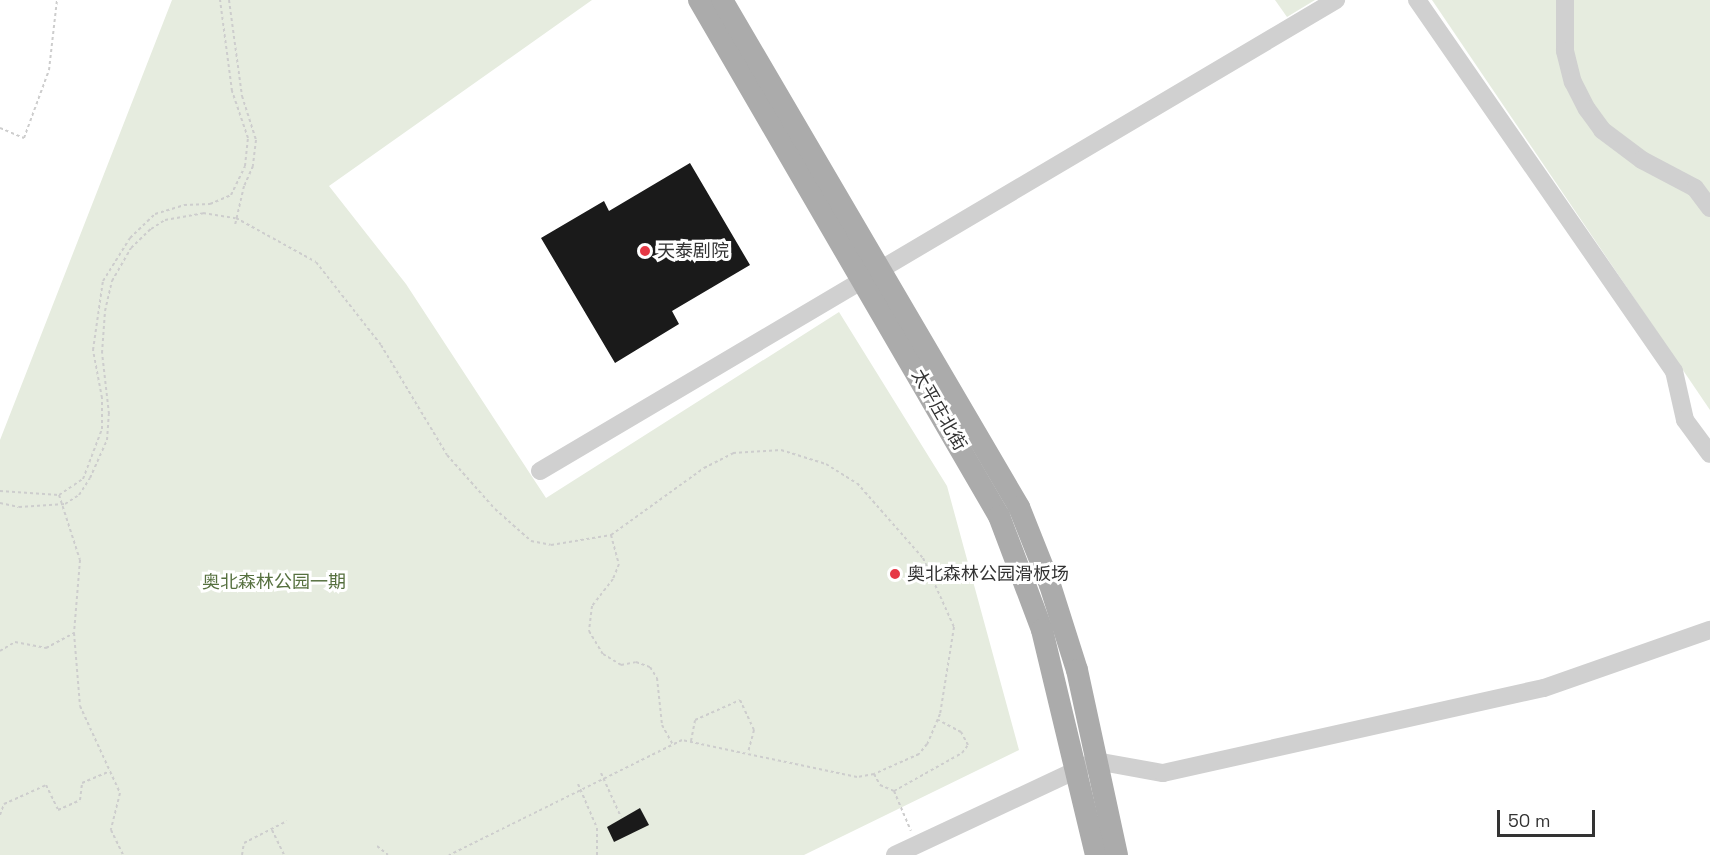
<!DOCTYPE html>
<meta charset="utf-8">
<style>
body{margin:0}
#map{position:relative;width:1710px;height:855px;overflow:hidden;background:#fff;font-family:"Space Grotesk","Noto Sans SC",sans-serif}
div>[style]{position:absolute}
.green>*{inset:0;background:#e6ecdf}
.building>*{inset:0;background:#1a1a1a}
.path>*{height:2px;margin-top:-1px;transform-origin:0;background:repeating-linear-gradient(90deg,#cdcdcd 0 3px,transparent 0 6px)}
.minor>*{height:18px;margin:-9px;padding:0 9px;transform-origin:9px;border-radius:9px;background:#d0d0d0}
.major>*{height:22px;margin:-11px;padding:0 11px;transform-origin:11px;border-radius:11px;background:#ababab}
.dots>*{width:16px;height:16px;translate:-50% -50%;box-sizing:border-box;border:3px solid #fff;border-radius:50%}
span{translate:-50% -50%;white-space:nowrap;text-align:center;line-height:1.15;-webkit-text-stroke:6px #fff;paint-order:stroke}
.poi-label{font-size:18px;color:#333}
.left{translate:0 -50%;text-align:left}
.street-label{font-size:18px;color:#333}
.park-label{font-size:18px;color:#56703f}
.scale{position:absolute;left:1497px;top:810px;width:98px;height:27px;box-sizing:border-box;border:3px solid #333;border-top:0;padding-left:8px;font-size:18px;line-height:21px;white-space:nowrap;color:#333;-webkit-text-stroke:4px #fff;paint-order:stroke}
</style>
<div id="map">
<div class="green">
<i style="clip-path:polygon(172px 0,592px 0,329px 186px,406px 284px,546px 498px,839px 312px,947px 486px,1019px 750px,804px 855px,0 855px,0 440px)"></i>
<i style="clip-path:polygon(1275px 0,1315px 0,1287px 17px)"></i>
<i style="clip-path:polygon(1432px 0,1710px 0,1710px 410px)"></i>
</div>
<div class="building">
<i style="clip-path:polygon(690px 163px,750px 265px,672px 311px,679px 324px,615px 363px,541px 238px,604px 201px,609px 211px)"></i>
<i style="clip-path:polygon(640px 808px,649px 825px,614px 842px,607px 827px)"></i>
</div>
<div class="path">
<i style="left:229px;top:0;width:97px;rotate:82.3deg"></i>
<i style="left:242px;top:96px;width:46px;rotate:72.3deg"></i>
<i style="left:256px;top:140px;width:26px;rotate:97deg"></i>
<i style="left:253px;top:166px;width:22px;rotate:114deg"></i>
<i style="left:244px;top:186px;width:40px;rotate:103deg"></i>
<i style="left:0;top:128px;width:26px;rotate:23deg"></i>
<i style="left:24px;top:138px;width:72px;rotate:-69.8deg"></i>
<i style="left:49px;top:70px;width:70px;rotate:-83.5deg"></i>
<i style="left:0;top:491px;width:59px;rotate:3.9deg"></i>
<i style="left:59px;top:495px;width:29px;rotate:-34deg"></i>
<i style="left:83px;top:479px;width:53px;rotate:-69.2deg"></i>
<i style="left:102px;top:429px;width:31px;rotate:-90deg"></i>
<i style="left:102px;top:398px;width:49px;rotate:-100.6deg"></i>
<i style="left:93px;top:350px;width:70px;rotate:-81.8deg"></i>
<i style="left:103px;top:281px;width:51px;rotate:-57.9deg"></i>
<i style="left:130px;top:238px;width:35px;rotate:-44deg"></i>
<i style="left:155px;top:214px;width:30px;rotate:-17deg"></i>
<i style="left:184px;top:205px;width:26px;rotate:-2deg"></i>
<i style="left:210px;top:204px;width:23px;rotate:-23deg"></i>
<i style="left:231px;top:195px;width:32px;rotate:-64deg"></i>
<i style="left:245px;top:166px;width:28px;rotate:-84deg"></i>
<i style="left:248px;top:138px;width:50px;rotate:-108.8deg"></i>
<i style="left:232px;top:91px;width:92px;rotate:-97.5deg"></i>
<i style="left:59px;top:495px;width:68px;rotate:72.1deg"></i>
<i style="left:80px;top:560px;width:73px;rotate:94.7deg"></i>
<i style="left:74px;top:633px;width:73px;rotate:85.3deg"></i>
<i style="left:80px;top:706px;width:96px;rotate:65.3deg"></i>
<i style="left:120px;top:793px;width:38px;rotate:104deg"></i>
<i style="left:111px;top:830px;width:28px;rotate:64deg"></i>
<i style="left:0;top:503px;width:19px;rotate:12deg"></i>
<i style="left:19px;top:507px;width:46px;rotate:-3.7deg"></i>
<i style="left:65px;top:504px;width:17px;rotate:-33deg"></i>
<i style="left:79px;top:495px;width:20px;rotate:-57deg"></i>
<i style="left:90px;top:478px;width:42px;rotate:-65.9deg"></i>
<i style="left:107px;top:440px;width:26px;rotate:-86deg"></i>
<i style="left:109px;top:414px;width:61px;rotate:-96.5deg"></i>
<i style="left:102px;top:353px;width:42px;rotate:-85.9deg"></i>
<i style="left:105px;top:311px;width:31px;rotate:-77deg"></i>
<i style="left:112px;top:281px;width:38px;rotate:-60deg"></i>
<i style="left:131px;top:248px;width:28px;rotate:-44deg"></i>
<i style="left:151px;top:229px;width:17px;rotate:-33deg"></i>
<i style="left:165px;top:220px;width:39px;rotate:-10deg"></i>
<i style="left:203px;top:213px;width:33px;rotate:9deg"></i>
<i style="left:236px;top:218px;width:91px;rotate:28.8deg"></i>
<i style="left:316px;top:262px;width:105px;rotate:51.9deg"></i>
<i style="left:381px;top:345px;width:128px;rotate:59deg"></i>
<i style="left:447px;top:455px;width:72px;rotate:48.4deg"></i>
<i style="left:495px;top:509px;width:48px;rotate:41.6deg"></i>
<i style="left:531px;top:541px;width:20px;rotate:11deg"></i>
<i style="left:551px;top:545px;width:61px;rotate:-9.5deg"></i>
<i style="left:611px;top:535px;width:115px;rotate:-35.8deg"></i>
<i style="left:704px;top:468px;width:33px;rotate:-27deg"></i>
<i style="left:733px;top:453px;width:48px;rotate:-3.6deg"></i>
<i style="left:781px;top:450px;width:47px;rotate:17.3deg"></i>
<i style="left:826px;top:464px;width:36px;rotate:32deg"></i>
<i style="left:857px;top:483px;width:100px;rotate:48.7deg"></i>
<i style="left:923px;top:558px;width:76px;rotate:65.8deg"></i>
<i style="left:954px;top:627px;width:88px;rotate:99.1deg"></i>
<i style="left:940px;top:714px;width:33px;rotate:113deg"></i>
<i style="left:927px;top:744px;width:13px;rotate:129deg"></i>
<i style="left:919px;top:754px;width:49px;rotate:156deg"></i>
<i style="left:874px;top:774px;width:17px;rotate:170deg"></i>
<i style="left:857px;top:777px;width:179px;rotate:-168.1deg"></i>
<i style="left:682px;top:740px;width:260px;rotate:153.7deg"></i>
<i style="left:611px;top:535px;width:30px;rotate:75deg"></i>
<i style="left:619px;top:564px;width:16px;rotate:112deg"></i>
<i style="left:613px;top:579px;width:34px;rotate:128deg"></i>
<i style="left:592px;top:606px;width:25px;rotate:97deg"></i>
<i style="left:589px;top:631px;width:27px;rotate:59deg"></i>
<i style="left:603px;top:654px;width:21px;rotate:31deg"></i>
<i style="left:621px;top:665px;width:15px;rotate:-11deg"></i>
<i style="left:636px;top:662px;width:15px;rotate:20deg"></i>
<i style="left:650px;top:667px;width:13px;rotate:58deg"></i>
<i style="left:657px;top:678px;width:47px;rotate:83.9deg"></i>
<i style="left:662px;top:725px;width:23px;rotate:61deg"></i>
<i style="left:0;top:651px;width:17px;rotate:-31deg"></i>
<i style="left:15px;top:642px;width:32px;rotate:11deg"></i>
<i style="left:46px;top:648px;width:32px;rotate:-28deg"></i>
<i style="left:691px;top:741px;width:21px;rotate:-79deg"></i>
<i style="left:695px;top:720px;width:49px;rotate:-24deg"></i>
<i style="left:740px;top:700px;width:33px;rotate:65deg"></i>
<i style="left:754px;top:730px;width:24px;rotate:105deg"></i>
<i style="left:601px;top:773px;width:48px;rotate:65.6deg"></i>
<i style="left:874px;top:774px;width:13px;rotate:61deg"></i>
<i style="left:880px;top:785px;width:15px;rotate:23deg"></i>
<i style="left:894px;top:791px;width:78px;rotate:-29.2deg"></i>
<i style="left:962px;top:753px;width:10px;rotate:-53deg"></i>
<i style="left:968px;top:745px;width:15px;rotate:-118deg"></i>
<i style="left:961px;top:732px;width:26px;rotate:-152deg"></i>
<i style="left:578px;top:784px;width:48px;rotate:66.6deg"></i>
<i style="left:597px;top:828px;width:27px;rotate:90deg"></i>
<i style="left:894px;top:791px;width:43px;rotate:67deg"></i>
<i style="left:0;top:815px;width:12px;rotate:-70deg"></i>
<i style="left:4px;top:804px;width:46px;rotate:-24.3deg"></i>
<i style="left:46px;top:785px;width:28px;rotate:64deg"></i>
<i style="left:58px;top:810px;width:24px;rotate:-24deg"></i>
<i style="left:80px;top:800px;width:17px;rotate:-83deg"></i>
<i style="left:82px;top:783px;width:30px;rotate:-23deg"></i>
<i style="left:272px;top:830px;width:28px;rotate:64deg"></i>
<i style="left:377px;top:846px;width:14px;rotate:39deg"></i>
<i style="left:242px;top:855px;width:12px;rotate:-81deg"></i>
<i style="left:244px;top:843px;width:48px;rotate:-27.1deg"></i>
</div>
<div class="minor">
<i style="left:1417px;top:0;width:451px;rotate:55.3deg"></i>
<i style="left:1674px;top:371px;width:50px;rotate:77.3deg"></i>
<i style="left:1685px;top:420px;width:42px;rotate:53.7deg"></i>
<i style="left:1565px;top:0;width:51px;rotate:90deg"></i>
<i style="left:1565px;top:51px;width:32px;rotate:76deg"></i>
<i style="left:1573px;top:82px;width:30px;rotate:63deg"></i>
<i style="left:1587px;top:109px;width:26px;rotate:54deg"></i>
<i style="left:1602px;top:130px;width:50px;rotate:36.9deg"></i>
<i style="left:1642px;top:160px;width:60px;rotate:27.8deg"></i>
<i style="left:1695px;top:188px;width:25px;rotate:53deg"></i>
<i style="left:540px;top:471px;width:925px;rotate:-30.61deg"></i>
<i style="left:895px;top:855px;width:222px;rotate:-25.1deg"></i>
<i style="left:1096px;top:761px;width:68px;rotate:10.2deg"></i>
<i style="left:1163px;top:773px;width:390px;rotate:-12.6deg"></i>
<i style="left:1544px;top:688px;width:176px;rotate:-19.3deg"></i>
</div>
<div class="major">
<i style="left:699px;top:0;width:597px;rotate:59.83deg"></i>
<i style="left:999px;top:516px;width:122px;rotate:69.3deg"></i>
<i style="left:1042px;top:630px;width:231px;rotate:76.5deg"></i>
<i style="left:722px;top:0;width:588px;rotate:59.64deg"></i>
<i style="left:1019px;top:507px;width:84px;rotate:68.3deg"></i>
<i style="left:1050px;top:585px;width:89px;rotate:72.4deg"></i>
<i style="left:1077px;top:670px;width:189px;rotate:77.8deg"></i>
</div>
<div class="dots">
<i style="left:645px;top:251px;background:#e63946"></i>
<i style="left:895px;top:574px;background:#e63946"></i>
</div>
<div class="poi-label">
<span class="left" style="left:657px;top:251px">天泰剧院</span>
<span class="left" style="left:907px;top:574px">奥北森林公园滑板场</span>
</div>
<div class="street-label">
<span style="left:939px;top:410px;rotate:60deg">太平庄北街</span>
</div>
<div class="park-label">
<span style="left:274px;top:582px">奥北森林公园一期</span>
</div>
<div class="scale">50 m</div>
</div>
